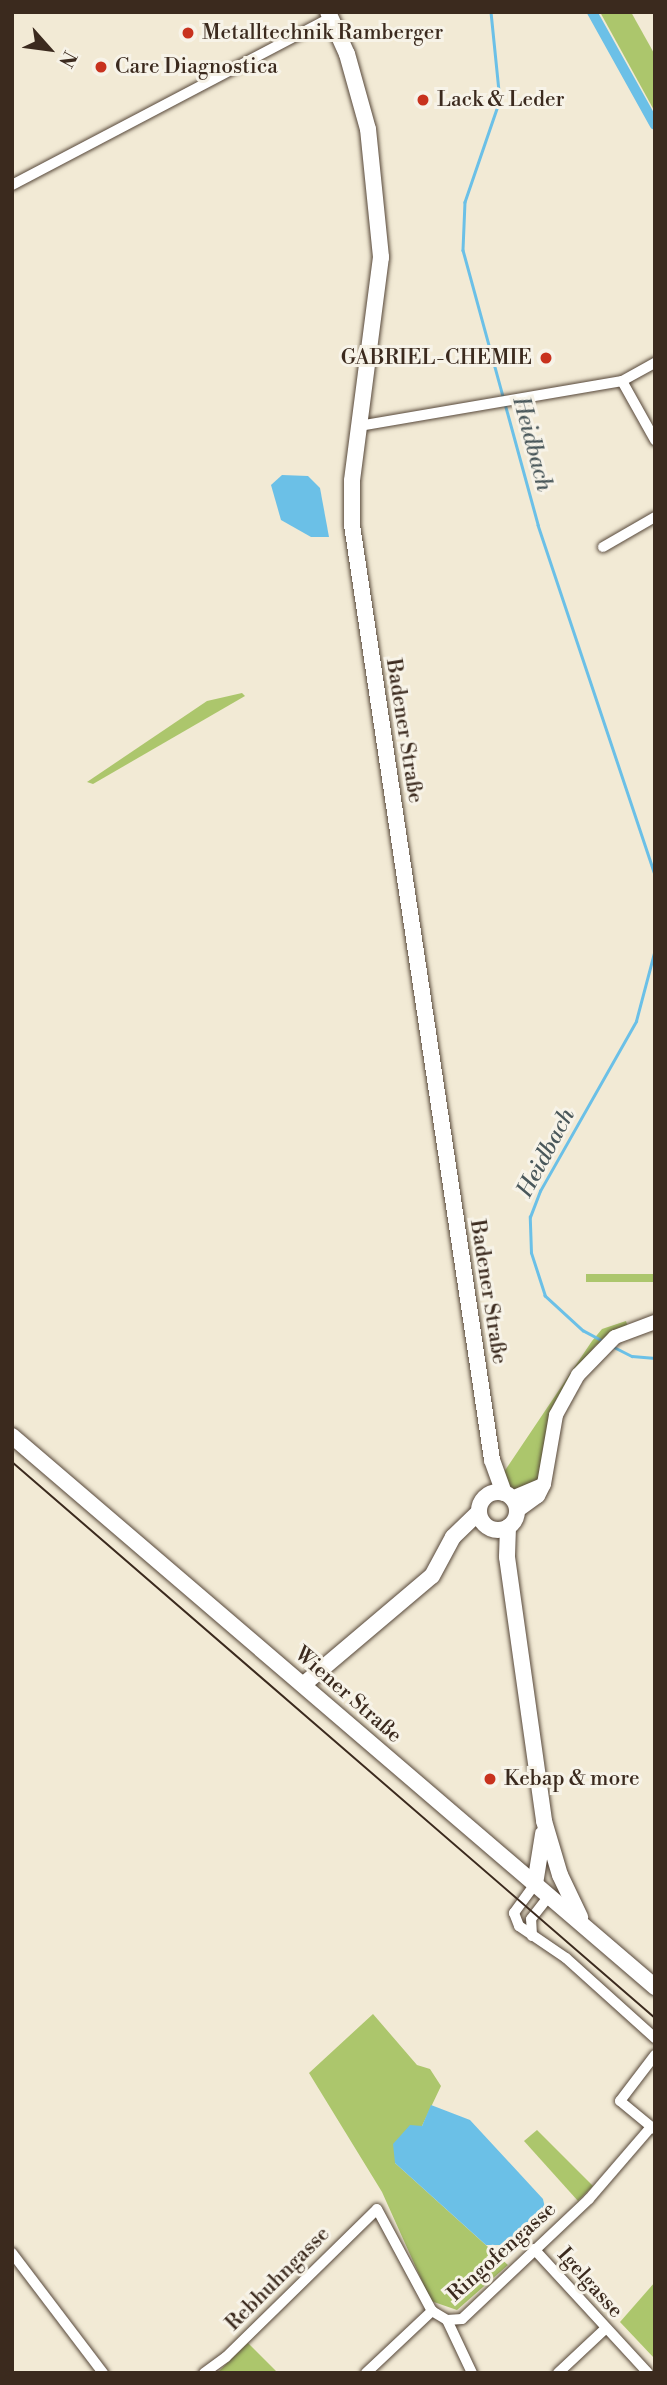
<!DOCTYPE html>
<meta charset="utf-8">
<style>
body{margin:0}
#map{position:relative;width:667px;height:2385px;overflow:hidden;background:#f2ead5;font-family:"Libre Bodoni",serif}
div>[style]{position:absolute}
.green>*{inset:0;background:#acc66c;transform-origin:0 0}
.water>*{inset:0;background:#6bc0e7}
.stream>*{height:2.5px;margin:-1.25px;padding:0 1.25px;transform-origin:1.25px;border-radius:1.25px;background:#6bc0e7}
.canal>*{height:10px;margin:-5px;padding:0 5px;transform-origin:5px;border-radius:5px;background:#6bc0e7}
.roads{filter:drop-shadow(0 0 2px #564739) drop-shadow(0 0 2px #564739)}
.street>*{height:10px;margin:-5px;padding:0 5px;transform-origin:5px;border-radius:5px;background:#fff}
.secondary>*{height:14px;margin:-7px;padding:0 7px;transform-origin:7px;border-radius:7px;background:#fff}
.primary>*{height:16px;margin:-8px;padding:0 8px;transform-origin:8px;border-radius:8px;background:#fff}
.primary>.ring{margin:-8px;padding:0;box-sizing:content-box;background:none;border:16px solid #fff;border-radius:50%}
.tram>*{height:2px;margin:-1px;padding:0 1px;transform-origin:1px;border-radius:1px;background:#3b2a1e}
.dots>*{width:19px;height:19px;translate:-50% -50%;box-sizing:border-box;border:4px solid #f7f3e8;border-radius:50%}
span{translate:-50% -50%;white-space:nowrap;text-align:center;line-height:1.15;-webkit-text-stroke:6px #f7f3e8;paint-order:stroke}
.poi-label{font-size:21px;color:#3b2a1e}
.left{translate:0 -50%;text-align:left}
.right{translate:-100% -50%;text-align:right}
.street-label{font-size:21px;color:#3b2a1e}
.water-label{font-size:23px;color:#49575a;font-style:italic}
.frame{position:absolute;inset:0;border:14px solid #3b2a1e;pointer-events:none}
.north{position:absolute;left:14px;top:14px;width:70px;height:70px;-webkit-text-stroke:5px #f7f3e8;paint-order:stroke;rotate:118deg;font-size:19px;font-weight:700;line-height:28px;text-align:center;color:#3b2a1e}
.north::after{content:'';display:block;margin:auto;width:24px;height:32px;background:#3b2a1e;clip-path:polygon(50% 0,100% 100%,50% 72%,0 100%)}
</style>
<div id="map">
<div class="green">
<i style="clip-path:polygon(600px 12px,631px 12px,655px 55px,655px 112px)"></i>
<i style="clip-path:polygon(242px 693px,245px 696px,93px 784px,87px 782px,207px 701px)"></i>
<i style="left:655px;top:1274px;width:8px;height:69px;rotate:90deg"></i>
<i style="clip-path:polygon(626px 1321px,628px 1327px,596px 1345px,583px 1361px,541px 1475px,534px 1484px,517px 1491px,509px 1486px,502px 1475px,592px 1341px,602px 1329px)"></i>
<i style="clip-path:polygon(373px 2014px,417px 2065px,430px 2069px,441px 2086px,422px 2126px,395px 2163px,508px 2265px,457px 2310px,431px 2301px,382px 2192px,309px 2073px)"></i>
<i style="clip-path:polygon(537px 2130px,593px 2186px,578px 2201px,524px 2141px)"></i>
<i style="clip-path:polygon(655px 2282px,655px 2358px,654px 2358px,620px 2322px)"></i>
<i style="clip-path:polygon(248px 2343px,278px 2373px,217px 2373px)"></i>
</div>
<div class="water">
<i style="clip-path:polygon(282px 475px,308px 476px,320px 488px,329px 537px,311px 537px,281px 520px,271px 485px)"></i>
<i style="clip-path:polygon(431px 2105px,470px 2120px,543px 2199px,545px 2208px,505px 2245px,486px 2245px,395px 2163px,393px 2144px,410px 2125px,422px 2126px)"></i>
</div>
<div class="stream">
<i style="left:491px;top:12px;width:88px;rotate:84.2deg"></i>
<i style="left:500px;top:100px;width:108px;rotate:108.9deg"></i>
<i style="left:465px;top:202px;width:48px;rotate:92.4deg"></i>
<i style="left:463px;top:250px;width:285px;rotate:74.7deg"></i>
<i style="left:538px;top:525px;width:369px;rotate:71.5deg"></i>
<i style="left:602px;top:1341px;width:21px;rotate:-152deg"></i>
<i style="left:583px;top:1331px;width:52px;rotate:-137.4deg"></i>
<i style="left:545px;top:1296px;width:45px;rotate:-108deg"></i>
<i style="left:531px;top:1253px;width:36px;rotate:-92deg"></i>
<i style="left:530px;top:1217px;width:28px;rotate:-69deg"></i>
<i style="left:540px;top:1191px;width:195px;rotate:-60.5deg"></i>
<i style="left:636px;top:1021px;width:74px;rotate:-75.2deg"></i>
<i style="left:614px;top:1347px;width:20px;rotate:27deg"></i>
<i style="left:632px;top:1356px;width:23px;rotate:5deg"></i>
</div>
<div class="canal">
<i style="left:592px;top:12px;width:129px;rotate:60.9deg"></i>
</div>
<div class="roads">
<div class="street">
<i style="left:12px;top:185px;width:361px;rotate:-27.7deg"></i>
<i style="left:622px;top:381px;width:68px;rotate:60.8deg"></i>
<i style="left:359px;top:426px;width:267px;rotate:-9.7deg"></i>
<i style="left:622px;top:381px;width:38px;rotate:-29deg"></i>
<i style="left:603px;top:547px;width:60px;rotate:-30deg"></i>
<i style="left:535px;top:1884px;width:36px;rotate:126deg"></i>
<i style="left:514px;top:1913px;width:14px;rotate:69deg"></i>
<i style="left:519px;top:1926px;width:57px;rotate:34.2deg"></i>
<i style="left:566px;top:1958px;width:120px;rotate:42deg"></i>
<i style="left:532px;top:1936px;width:17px;rotate:-93deg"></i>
<i style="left:531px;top:1919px;width:29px;rotate:-52deg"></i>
<i style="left:654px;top:2129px;width:44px;rotate:-140.5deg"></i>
<i style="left:620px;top:2101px;width:58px;rotate:-52.7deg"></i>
<i style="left:534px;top:2249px;width:168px;rotate:47.4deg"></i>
<i style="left:12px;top:2253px;width:151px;rotate:52.8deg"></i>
<i style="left:447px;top:2320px;width:59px;rotate:64.7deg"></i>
<i style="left:204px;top:2373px;width:27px;rotate:-36deg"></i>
<i style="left:226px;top:2357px;width:211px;rotate:-44.4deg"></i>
<i style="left:377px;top:2209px;width:116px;rotate:61.7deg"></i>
<i style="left:366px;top:2373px;width:91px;rotate:-43.2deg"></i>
<i style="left:432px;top:2311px;width:17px;rotate:31deg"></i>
<i style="left:447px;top:2320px;width:15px;rotate:-4deg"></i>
<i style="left:462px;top:2319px;width:175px;rotate:-43.4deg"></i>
<i style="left:589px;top:2199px;width:95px;rotate:-49.3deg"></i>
<i style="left:558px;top:2373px;width:64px;rotate:-43.1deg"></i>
</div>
<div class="secondary">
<i style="left:512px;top:1498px;width:34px;rotate:-23deg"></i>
<i style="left:517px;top:1511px;width:26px;rotate:-36deg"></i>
<i style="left:538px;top:1496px;width:13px;rotate:-63deg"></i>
<i style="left:544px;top:1484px;width:70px;rotate:-80.1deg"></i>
<i style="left:556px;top:1415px;width:46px;rotate:-61.2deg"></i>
<i style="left:578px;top:1375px;width:53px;rotate:-45.8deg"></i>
<i style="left:615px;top:1337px;width:43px;rotate:-20.6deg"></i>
</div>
<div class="primary">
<i style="left:328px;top:12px;width:46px;rotate:65.7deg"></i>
<i style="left:347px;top:54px;width:78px;rotate:74.4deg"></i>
<i style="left:368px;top:129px;width:129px;rotate:84.2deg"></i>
<i style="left:381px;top:257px;width:226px;rotate:97.4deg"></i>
<i style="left:352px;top:481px;width:44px;rotate:90deg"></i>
<i style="left:352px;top:525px;width:945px;rotate:81.48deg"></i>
<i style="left:492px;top:1460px;width:35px;rotate:70deg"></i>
<i style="left:12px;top:1436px;width:847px;rotate:40.59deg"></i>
<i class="ring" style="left:479px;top:1492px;width:22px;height:22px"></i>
<i style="left:508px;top:1527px;width:30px;rotate:92deg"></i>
<i style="left:507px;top:1557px;width:267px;rotate:82deg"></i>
<i style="left:544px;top:1821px;width:56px;rotate:73.5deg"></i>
<i style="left:560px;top:1875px;width:47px;rotate:64.5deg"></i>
<i style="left:304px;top:1684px;width:167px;rotate:-40.2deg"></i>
<i style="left:432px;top:1576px;width:44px;rotate:-61.7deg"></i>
<i style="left:453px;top:1537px;width:36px;rotate:-44deg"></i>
<i style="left:535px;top:1884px;width:51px;rotate:-80.9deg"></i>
</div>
</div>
<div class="tram">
<i style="left:12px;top:1462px;width:850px;rotate:40.85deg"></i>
</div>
<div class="dots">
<i style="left:188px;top:33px;background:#c8321e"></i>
<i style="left:101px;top:67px;background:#c8321e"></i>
<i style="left:423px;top:100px;background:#c8321e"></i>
<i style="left:546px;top:358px;background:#c8321e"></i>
<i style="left:490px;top:1779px;background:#c8321e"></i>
</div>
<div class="poi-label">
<span class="left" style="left:202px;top:33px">Metalltechnik Ramberger</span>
<span class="left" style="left:115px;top:67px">Care Diagnostica</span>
<span class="left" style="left:437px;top:100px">Lack &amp; Leder</span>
<span class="right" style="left:532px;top:358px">GABRIEL-CHEMIE</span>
<span class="left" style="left:504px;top:1779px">Kebap &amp; more</span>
</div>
<div class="street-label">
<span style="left:404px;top:731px;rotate:81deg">Badener Straße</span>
<span style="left:488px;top:1292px;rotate:81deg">Badener Straße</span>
<span style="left:348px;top:1695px;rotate:41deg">Wiener Straße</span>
<span style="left:502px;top:2252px;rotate:-42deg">Ringofengasse</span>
<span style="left:278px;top:2279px;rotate:-45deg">Rebhuhngasse</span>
<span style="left:590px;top:2283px;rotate:48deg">Igelgasse</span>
</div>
<div class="water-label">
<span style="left:532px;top:444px;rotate:75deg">Heidbach</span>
<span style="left:546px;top:1153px;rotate:-62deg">Heidbach</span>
</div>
<div class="frame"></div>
<div class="north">N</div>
</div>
